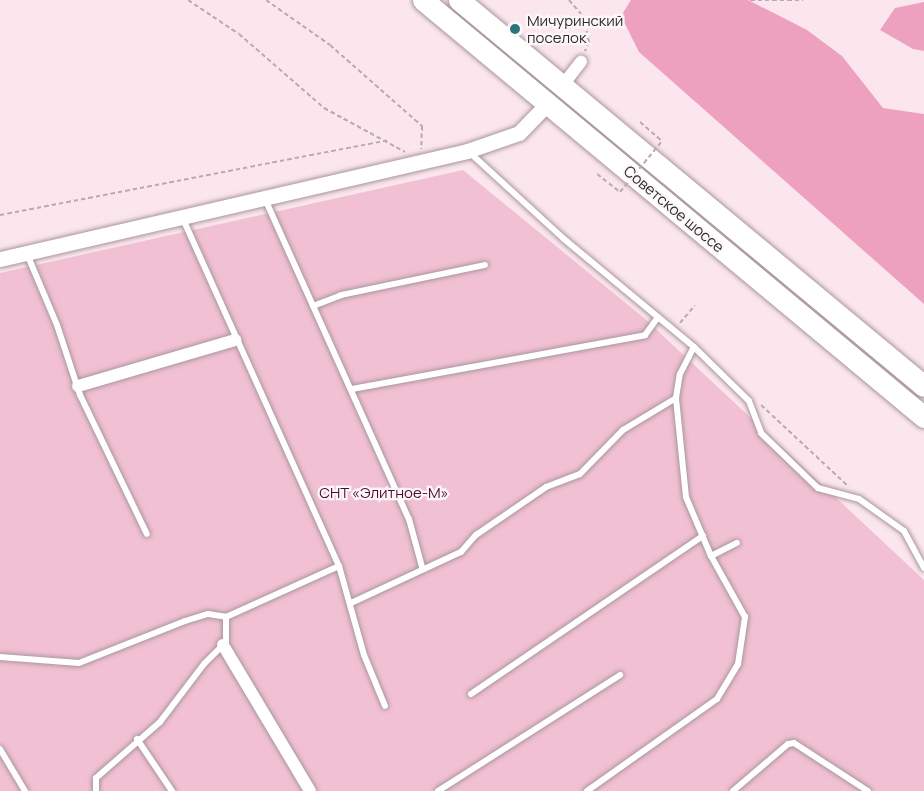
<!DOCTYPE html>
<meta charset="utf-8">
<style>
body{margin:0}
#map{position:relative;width:924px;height:791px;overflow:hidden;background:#fbe6ed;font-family:Manrope,sans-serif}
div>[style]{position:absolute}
.green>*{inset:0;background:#f1c0d2}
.forest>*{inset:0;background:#eea1bf}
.path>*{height:2px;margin-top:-1px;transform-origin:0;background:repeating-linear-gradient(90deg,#baa9af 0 4.5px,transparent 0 7.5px)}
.roads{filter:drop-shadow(0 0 2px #a9969d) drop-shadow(0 0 2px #a9969d)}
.service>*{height:6px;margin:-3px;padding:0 3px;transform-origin:3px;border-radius:3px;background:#fff}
.minor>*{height:12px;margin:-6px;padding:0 6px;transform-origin:6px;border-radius:6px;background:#fff}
.tertiary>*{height:15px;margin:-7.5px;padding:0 7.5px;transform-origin:7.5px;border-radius:7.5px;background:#fff}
.trunk>*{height:21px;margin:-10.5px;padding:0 10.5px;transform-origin:10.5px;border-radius:10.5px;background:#fff}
.path-bridge>*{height:2px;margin-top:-1px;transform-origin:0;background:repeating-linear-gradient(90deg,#baa9af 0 4.5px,transparent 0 7.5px)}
.dots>*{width:16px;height:16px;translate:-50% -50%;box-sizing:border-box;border:3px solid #fcf8f9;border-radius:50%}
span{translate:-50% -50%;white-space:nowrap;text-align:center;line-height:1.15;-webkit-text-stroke:4.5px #fcf8f9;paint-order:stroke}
.poi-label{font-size:15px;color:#322a2d}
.left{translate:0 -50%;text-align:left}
.street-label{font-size:15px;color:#322a2d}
.park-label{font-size:15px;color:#4e0a2e}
</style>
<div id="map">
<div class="green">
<i style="clip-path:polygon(463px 170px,644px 318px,924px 580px,924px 791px,0 791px,0 273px)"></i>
</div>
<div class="forest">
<i style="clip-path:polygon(631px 0,748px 0,807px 30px,842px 56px,883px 108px,924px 114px,924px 304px,639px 52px,621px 16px)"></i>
<i style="clip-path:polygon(924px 2px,924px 51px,913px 49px,880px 30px,895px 8px)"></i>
</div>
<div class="path">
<i style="left:188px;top:0;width:61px;rotate:33.7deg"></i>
<i style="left:239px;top:34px;width:113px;rotate:41deg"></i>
<i style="left:324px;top:108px;width:92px;rotate:28.5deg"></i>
<i style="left:266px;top:0;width:78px;rotate:35.1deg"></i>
<i style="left:330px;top:45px;width:123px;rotate:41.4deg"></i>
<i style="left:422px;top:126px;width:23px;rotate:92deg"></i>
<i style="left:569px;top:0;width:21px;rotate:49deg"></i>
<i style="left:583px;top:16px;width:27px;rotate:77deg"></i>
<i style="left:589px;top:42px;width:10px;rotate:114deg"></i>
<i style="left:750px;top:0;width:53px"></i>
<i style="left:640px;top:122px;width:29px;rotate:41deg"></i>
<i style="left:597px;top:174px;width:29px;rotate:38deg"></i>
<i style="left:0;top:215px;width:396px;rotate:-10.9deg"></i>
<i style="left:680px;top:323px;width:23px;rotate:-50deg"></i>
<i style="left:761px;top:405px;width:120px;rotate:43deg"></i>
</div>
<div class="roads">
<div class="service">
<i style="left:468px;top:151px;width:130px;rotate:42.5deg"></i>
<i style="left:564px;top:239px;width:169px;rotate:39.7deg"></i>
<i style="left:694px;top:347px;width:77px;rotate:44.5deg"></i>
<i style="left:749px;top:401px;width:34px;rotate:69deg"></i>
<i style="left:761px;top:433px;width:79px;rotate:44deg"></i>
<i style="left:818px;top:488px;width:42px;rotate:15deg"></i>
<i style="left:859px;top:499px;width:55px;rotate:35.4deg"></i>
<i style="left:904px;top:531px;width:42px;rotate:61.6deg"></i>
<i style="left:265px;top:199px;width:351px;rotate:65.8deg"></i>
<i style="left:409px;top:519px;width:50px;rotate:74.8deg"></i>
<i style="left:183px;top:219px;width:380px;rotate:65.8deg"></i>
<i style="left:339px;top:566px;width:92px;rotate:74.3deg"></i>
<i style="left:364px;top:655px;width:55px;rotate:67.6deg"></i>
<i style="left:27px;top:254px;width:77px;rotate:67.1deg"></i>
<i style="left:57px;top:325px;width:74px;rotate:71.8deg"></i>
<i style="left:80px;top:395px;width:154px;rotate:64.3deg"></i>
<i style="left:313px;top:306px;width:30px;rotate:-21deg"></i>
<i style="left:341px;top:295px;width:147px;rotate:-11.8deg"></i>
<i style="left:352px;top:389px;width:298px;rotate:-10.4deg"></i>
<i style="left:645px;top:335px;width:22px;rotate:-54deg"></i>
<i style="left:711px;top:556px;width:29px;rotate:-27deg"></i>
<i style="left:351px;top:603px;width:121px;rotate:-24.9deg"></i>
<i style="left:461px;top:552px;width:23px;rotate:-49deg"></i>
<i style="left:476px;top:535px;width:85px;rotate:-34.4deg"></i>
<i style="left:546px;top:487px;width:36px;rotate:-21deg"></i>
<i style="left:580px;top:474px;width:62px;rotate:-45.7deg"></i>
<i style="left:623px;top:430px;width:62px;rotate:-31.1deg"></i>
<i style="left:676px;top:398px;width:24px;rotate:-81deg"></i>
<i style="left:680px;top:374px;width:30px;rotate:-63deg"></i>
<i style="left:226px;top:617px;width:124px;rotate:-24.3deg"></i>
<i style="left:0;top:657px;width:79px;rotate:4.3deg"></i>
<i style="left:79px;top:663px;width:114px;rotate:-21.6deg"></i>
<i style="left:185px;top:621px;width:24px;rotate:-17deg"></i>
<i style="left:208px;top:614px;width:18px;rotate:9deg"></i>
<i style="left:226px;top:617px;width:25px;rotate:90deg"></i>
<i style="left:226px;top:642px;width:31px;rotate:135deg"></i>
<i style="left:204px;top:664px;width:73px;rotate:127.2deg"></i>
<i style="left:160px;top:722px;width:85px;rotate:138.8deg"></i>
<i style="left:96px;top:778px;width:13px;rotate:90deg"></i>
<i style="left:471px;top:694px;width:281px;rotate:-34.3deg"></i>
<i style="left:137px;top:739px;width:63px;rotate:56.1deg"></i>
<i style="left:0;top:749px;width:49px;rotate:59.2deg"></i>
<i style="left:438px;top:791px;width:216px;rotate:-32.5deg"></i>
<i style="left:587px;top:791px;width:159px;rotate:-35.3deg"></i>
<i style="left:717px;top:699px;width:41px;rotate:-59deg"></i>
<i style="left:738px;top:664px;width:48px;rotate:-81.5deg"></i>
<i style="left:745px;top:617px;width:70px;rotate:-119.1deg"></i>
<i style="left:711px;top:556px;width:64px;rotate:-113deg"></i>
<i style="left:686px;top:497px;width:100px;rotate:-95.8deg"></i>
<i style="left:733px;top:791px;width:72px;rotate:-40.5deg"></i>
<i style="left:788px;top:744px;width:6px;rotate:-9deg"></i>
<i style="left:794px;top:743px;width:88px;rotate:33deg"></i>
</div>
<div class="minor">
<i style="left:562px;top:86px;width:31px;rotate:-52deg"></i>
<i style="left:78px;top:386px;width:164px;rotate:-16.3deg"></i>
<i style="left:223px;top:645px;width:170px;rotate:59.2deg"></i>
</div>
<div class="tertiary">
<i style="left:0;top:259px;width:479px;rotate:-13deg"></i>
<i style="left:467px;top:151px;width:55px;rotate:-19.1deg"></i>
<i style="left:519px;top:133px;width:42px;rotate:-46deg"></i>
</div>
<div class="trunk">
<i style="left:423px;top:0;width:652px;rotate:39.77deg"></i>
<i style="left:459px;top:0;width:604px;rotate:39.7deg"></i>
</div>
</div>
<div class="path-bridge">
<i style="left:620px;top:192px;width:66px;rotate:-50.5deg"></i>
</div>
<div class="dots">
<i style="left:515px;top:29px;background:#2c757d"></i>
</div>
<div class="poi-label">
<span class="left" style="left:527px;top:29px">Мичуринский<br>поселок</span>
</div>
<div class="street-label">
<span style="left:674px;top:209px;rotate:40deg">Советское шоссе</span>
</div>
<div class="park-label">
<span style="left:384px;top:493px">СНТ «Элитное-М»</span>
</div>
</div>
